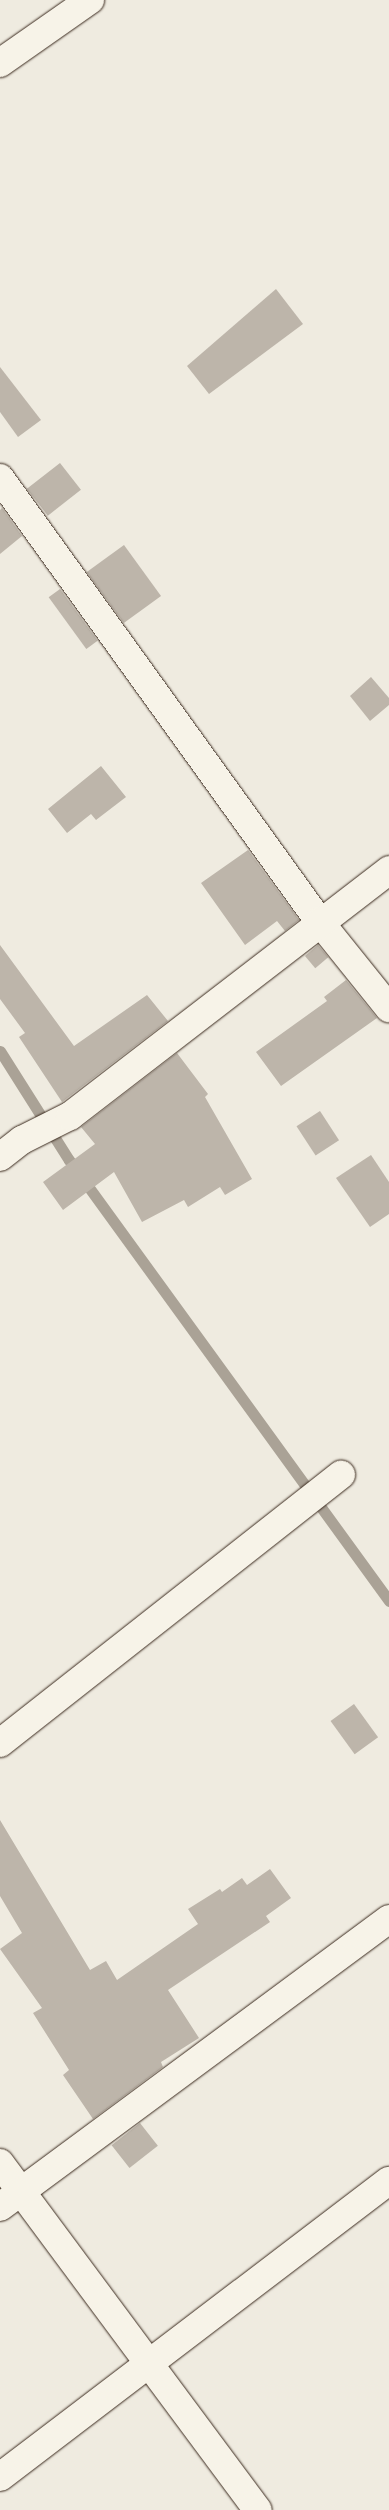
<!DOCTYPE html>
<style>
body{margin:0}
#map{position:relative;width:389px;height:2510px;overflow:hidden;background:#efebe0;font-family:Kalam,sans-serif}
div>[style]{position:absolute}
.stream>*{height:11px;margin:-5.5px;padding:0 5.5px;transform-origin:5.5px;border-radius:5.5px;background:#aaa296}
.building>*{inset:0;background:#bdb5aa;transform-origin:0 0}
.roads{filter:drop-shadow(0 0 1px #3b2a1e) drop-shadow(0 0 1px #3b2a1e)}
.minor>*{height:28px;margin:-14px;padding:0 14px;transform-origin:14px;border-radius:14px;background:#f7f3e8}
span{translate:-50% -50%;white-space:nowrap;text-align:center;line-height:1.15;-webkit-text-stroke:4px #f7f3e8;paint-order:stroke}
</style>
<div id="map">
<div class="stream">
<i style="left:0;top:1051px;width:129px;rotate:57.7deg"></i>
<i style="left:69px;top:1160px;width:545px;rotate:54.03deg"></i>
</div>
<div class="building">
<i style="clip-path:polygon(276px 289px,303px 324px,209px 394px,187px 366px)"></i>
<i style="clip-path:polygon(0 367px,41px 420px,18px 437px,0 412px)"></i>
<i style="left:60px;top:463px;width:34px;height:42px;rotate:52deg"></i>
<i style="clip-path:polygon(2px 508px,22px 536px,0 554px,0 510px)"></i>
<i style="left:124px;top:545px;width:63px;height:46px;rotate:54deg"></i>
<i style="left:60px;top:589px;width:64px;height:14px;rotate:54deg"></i>
<i style="clip-path:polygon(371px 677px,389px 698px,389px 705px,370px 721px,350px 696px)"></i>
<i style="clip-path:polygon(101px 766px,126px 797px,96px 820px,91px 814px,67px 833px,48px 809px)"></i>
<i style="clip-path:polygon(248px 850px,299px 920px,285px 931px,277px 921px,245px 945px,201px 883px)"></i>
<i style="clip-path:polygon(0 945px,74px 1046px,147px 995px,168px 1021px,62px 1102px,19px 1037px,25px 1033px,0 999px)"></i>
<i style="left:318px;top:945px;width:16px;height:17px;rotate:50deg"></i>
<i style="clip-path:polygon(346px 980px,377px 1018px,281px 1086px,256px 1052px,327px 1001px,324px 997px)"></i>
<i style="clip-path:polygon(177px 1053px,208px 1094px,205px 1097px,252px 1179px,225px 1195px,220px 1187px,188px 1207px,184px 1200px,142px 1222px,114px 1172px,63px 1210px,43px 1182px,95px 1144px,81px 1127px)"></i>
<i style="left:320px;top:1111px;width:35px;height:28px;rotate:57deg"></i>
<i style="clip-path:polygon(371px 1155px,389px 1182px,389px 1214px,370px 1227px,336px 1178px)"></i>
<i style="left:354px;top:1704px;width:41px;height:29px;rotate:54deg"></i>
<i style="clip-path:polygon(0 1820px,90px 1970px,106px 1961px,117px 1980px,198px 1924px,188px 1909px,220px 1889px,222px 1892px,242px 1878px,247px 1885px,270px 1869px,291px 1898px,266px 1916px,270px 1922px,168px 1990px,199px 2038px,161px 2062px,163px 2067px,93px 2119px,63px 2075px,69px 2070px,33px 2013px,42px 2008px,0 1949px,22px 1933px,0 1896px)"></i>
<i style="left:140px;top:2123px;width:29px;height:36px;rotate:52deg"></i>
</div>
<div class="roads">
<div class="minor">
<i style="left:0;top:63px;width:110px;rotate:-35deg"></i>
<i style="left:0;top:478px;width:546px;rotate:54.24deg"></i>
<i style="left:319px;top:921px;width:112px;rotate:51.2deg"></i>
<i style="left:0;top:1157px;width:28px;rotate:-38deg"></i>
<i style="left:22px;top:1140px;width:54px;rotate:-26.6deg"></i>
<i style="left:70px;top:1116px;width:403px;rotate:-37.6deg"></i>
<i style="left:0;top:1743px;width:434px;rotate:-38.2deg"></i>
<i style="left:0;top:2163px;width:432px;rotate:53.4deg"></i>
<i style="left:0;top:2207px;width:484px;rotate:-36.5deg"></i>
<i style="left:0;top:2477px;width:489px;rotate:-37.3deg"></i>
</div>
</div>
</div>
